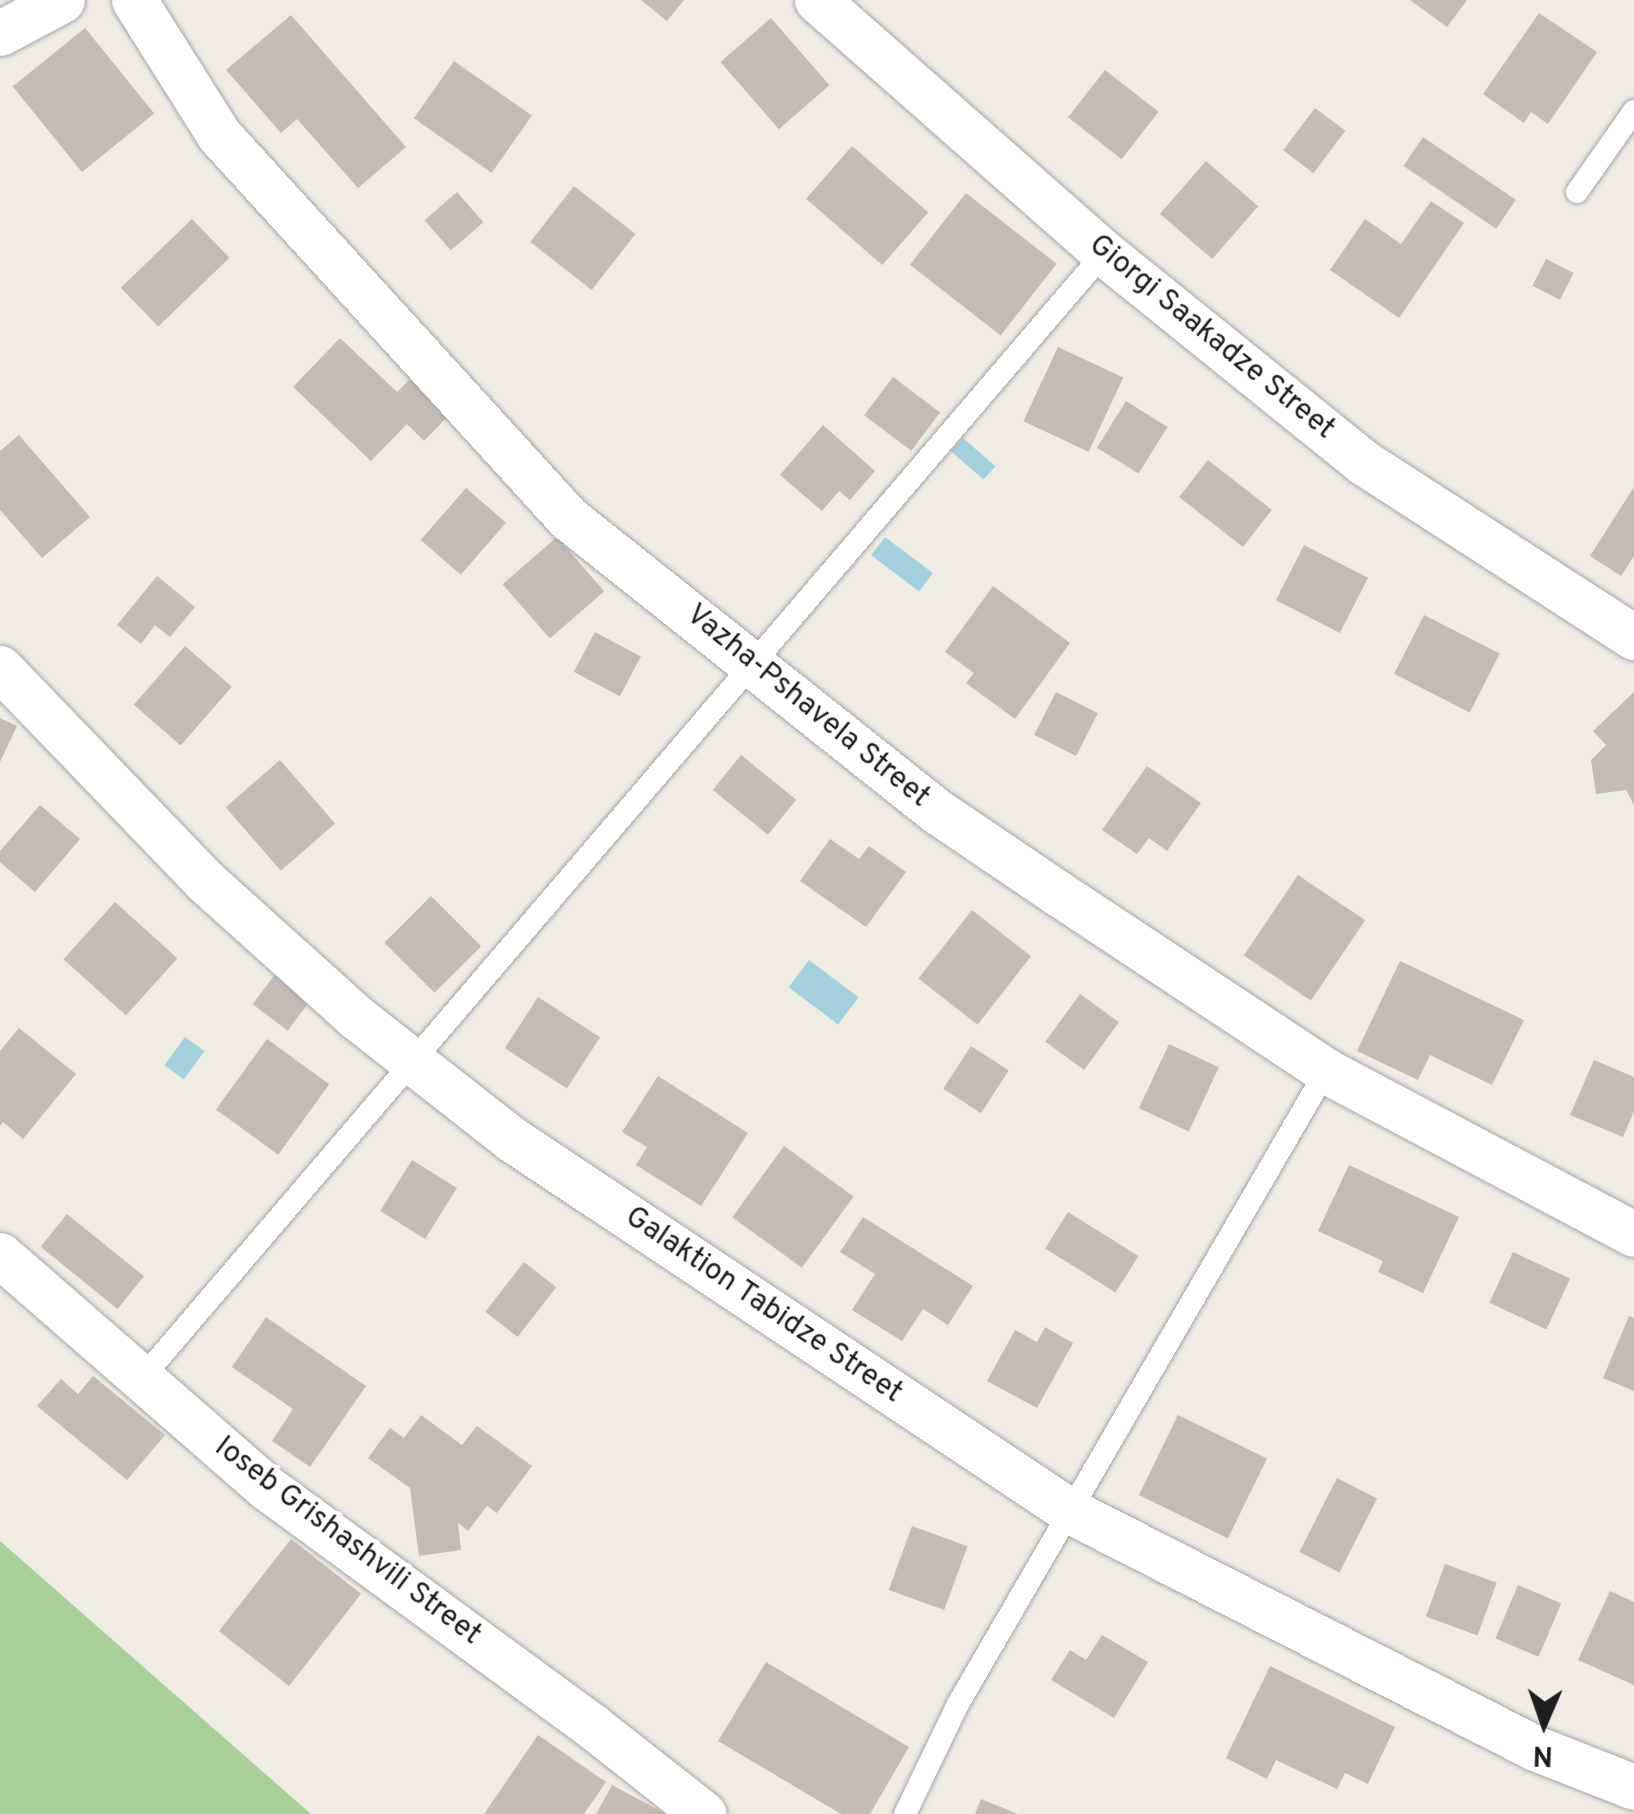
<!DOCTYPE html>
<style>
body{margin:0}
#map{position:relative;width:1634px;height:1814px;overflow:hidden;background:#efece4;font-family:Overpass,sans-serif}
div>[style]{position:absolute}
.forest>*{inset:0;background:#a8cf99}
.water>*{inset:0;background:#a4d0dd;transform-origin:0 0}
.building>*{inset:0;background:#c4bbb4;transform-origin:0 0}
.roads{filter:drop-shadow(0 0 2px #a5a5a5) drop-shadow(0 0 2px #a5a5a5)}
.lane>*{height:22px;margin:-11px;padding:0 11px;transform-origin:11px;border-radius:11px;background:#fff}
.street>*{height:45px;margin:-22.5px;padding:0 22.5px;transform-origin:22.5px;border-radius:22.5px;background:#fff}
span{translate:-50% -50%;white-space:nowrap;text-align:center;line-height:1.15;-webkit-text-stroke:8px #fff;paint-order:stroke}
.street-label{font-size:30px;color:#1e1e1e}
.north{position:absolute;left:1494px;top:1674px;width:100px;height:100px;-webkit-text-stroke:8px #fff;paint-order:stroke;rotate:182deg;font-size:28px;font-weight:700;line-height:40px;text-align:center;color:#1e1e1e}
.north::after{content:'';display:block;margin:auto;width:35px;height:45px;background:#1e1e1e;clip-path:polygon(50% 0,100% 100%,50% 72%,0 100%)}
</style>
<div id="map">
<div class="forest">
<i style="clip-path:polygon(0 1541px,311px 1814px,0 1814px)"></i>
</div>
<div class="water">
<i style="left:963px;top:438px;width:43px;height:18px;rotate:41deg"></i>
<i style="left:885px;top:537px;width:60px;height:23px;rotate:37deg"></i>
<i style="left:809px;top:960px;width:62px;height:34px;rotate:37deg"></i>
<i style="left:185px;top:1037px;width:24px;height:35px;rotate:36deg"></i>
</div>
<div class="building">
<i style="clip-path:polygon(641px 0,684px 0,667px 21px)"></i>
<i style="clip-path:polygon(1410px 0,1467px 0,1447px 27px)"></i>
<i style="clip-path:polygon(1539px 13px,1597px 52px,1548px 124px,1531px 112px,1524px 123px,1483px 94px)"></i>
<i style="clip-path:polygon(291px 15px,406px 147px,358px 188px,297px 119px,281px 133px,226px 70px)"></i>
<i style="left:771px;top:18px;width:89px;height:67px;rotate:49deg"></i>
<i style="left:85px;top:28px;width:110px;height:93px;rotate:51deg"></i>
<i style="left:454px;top:61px;width:95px;height:70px;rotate:35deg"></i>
<i style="left:1105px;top:70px;width:68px;height:60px;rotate:38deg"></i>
<i style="left:1315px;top:108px;width:38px;height:53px;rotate:37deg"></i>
<i style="left:1423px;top:137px;width:112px;height:35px;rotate:34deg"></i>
<i style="left:852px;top:146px;width:101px;height:70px;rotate:41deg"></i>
<i style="left:1206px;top:161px;width:69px;height:70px;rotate:41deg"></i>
<i style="left:574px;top:186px;width:78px;height:71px;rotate:38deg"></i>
<i style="left:457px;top:192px;width:40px;height:43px;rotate:49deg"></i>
<i style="left:966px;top:193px;width:115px;height:91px;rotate:38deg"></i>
<i style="clip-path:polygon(1431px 201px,1464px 223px,1399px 318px,1330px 270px,1365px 219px,1401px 244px)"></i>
<i style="left:192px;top:219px;width:54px;height:99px;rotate:46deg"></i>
<i style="left:1546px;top:259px;width:31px;height:30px;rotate:27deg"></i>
<i style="clip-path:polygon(340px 338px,397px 392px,416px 373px,454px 410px,424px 441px,407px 424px,371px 461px,293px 387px)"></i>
<i style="left:1058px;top:347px;width:72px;height:82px;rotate:25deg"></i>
<i style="left:893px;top:377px;width:59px;height:48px;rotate:37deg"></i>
<i style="left:1126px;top:401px;width:49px;height:55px;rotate:32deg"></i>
<i style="clip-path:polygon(823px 425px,875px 471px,850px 500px,839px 491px,822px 511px,780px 475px)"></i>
<i style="clip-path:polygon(19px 435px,90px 517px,42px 558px,0 510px,0 451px)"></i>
<i style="left:1208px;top:460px;width:81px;height:47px;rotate:38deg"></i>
<i style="clip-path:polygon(1634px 487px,1634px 556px,1621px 576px,1590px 556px)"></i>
<i style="left:466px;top:488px;width:53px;height:69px;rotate:41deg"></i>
<i style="left:557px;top:537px;width:72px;height:72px;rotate:49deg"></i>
<i style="left:1304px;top:545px;width:72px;height:62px;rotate:27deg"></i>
<i style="clip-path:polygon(157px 576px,195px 607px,170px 637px,155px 625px,141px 644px,117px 625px)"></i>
<i style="clip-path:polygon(993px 586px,1070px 643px,1015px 719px,966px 683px,974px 673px,945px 652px)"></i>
<i style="left:1424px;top:615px;width:85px;height:66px;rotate:27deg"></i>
<i style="left:595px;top:632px;width:52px;height:45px;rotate:28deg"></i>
<i style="left:185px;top:646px;width:62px;height:78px;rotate:41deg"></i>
<i style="left:1056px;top:692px;width:47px;height:48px;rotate:27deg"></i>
<i style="clip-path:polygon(1634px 692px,1634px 805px,1626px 790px,1596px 794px,1591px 760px,1606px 745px,1593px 731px)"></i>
<i style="clip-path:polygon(0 718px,17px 726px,0 762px)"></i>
<i style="left:741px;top:755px;width:71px;height:45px;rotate:39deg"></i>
<i style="left:280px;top:760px;width:84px;height:72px;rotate:49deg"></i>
<i style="clip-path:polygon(1147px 766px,1201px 803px,1167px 851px,1149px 838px,1137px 854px,1102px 830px)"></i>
<i style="clip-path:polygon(40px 805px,80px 839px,35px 892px,0 862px,0 851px)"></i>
<i style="clip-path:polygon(830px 839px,859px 859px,869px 846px,906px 872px,866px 927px,800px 881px)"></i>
<i style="left:1298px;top:875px;width:81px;height:97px;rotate:34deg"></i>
<i style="left:431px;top:896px;width:71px;height:66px;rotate:45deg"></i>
<i style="left:115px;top:902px;width:84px;height:77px;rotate:42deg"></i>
<i style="left:972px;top:910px;width:75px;height:87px;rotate:38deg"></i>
<i style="clip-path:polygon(1400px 961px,1524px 1020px,1492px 1085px,1430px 1055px,1418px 1080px,1357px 1051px)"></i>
<i style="left:276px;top:973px;width:44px;height:39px;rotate:37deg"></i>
<i style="left:1080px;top:994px;width:48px;height:59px;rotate:36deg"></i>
<i style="left:538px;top:997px;width:74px;height:61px;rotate:33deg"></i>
<i style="clip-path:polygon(19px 1028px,76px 1074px,23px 1139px,3px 1122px,0 1126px,0 1051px)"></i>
<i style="left:267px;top:1039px;width:77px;height:87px;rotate:36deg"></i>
<i style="left:1169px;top:1044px;width:55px;height:71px;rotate:25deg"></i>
<i style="left:971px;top:1046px;width:45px;height:51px;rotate:33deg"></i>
<i style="clip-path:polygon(1594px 1060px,1634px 1077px,1634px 1111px,1623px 1137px,1570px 1115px)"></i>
<i style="clip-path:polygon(658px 1076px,748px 1133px,701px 1206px,636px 1165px,647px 1147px,622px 1132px)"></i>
<i style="left:784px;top:1146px;width:86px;height:88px;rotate:36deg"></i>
<i style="left:412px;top:1160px;width:53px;height:60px;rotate:32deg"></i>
<i style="clip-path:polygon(1349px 1165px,1459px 1217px,1423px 1293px,1378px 1272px,1383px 1261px,1318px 1231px)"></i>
<i style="left:1068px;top:1212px;width:83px;height:43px;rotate:32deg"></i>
<i style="left:67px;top:1214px;width:99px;height:42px;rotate:39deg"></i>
<i style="clip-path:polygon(863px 1217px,973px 1286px,948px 1325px,923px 1309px,902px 1341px,852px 1310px,875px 1274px,840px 1252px)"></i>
<i style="left:1513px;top:1252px;width:63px;height:56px;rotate:25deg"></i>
<i style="left:524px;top:1262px;width:41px;height:63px;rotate:38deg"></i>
<i style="clip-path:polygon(1629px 1316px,1634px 1318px,1634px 1391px,1603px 1378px)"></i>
<i style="clip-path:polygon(266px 1317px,366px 1386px,310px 1467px,272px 1441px,293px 1409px,232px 1367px)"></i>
<i style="clip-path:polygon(1045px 1327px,1073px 1343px,1037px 1408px,987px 1381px,1015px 1330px,1037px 1342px)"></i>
<i style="clip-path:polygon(93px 1376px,165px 1435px,127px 1480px,37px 1406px,61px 1379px,78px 1394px)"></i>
<i style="clip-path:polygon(421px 1415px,462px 1445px,477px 1426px,532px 1466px,497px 1513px,487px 1506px,468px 1531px,458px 1523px,461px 1550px,419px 1556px,410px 1488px,368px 1458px,390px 1428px,404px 1438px)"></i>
<i style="left:1178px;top:1415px;width:99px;height:89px;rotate:26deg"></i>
<i style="left:1337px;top:1478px;width:45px;height:83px;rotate:27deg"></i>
<i style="left:912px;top:1526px;width:59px;height:68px;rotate:20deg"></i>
<i style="left:291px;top:1539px;width:89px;height:117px;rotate:38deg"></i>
<i style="left:1445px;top:1564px;width:55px;height:56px;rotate:20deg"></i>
<i style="left:1518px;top:1585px;width:47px;height:58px;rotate:23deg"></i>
<i style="clip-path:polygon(1610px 1591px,1634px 1602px,1634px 1685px,1578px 1660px)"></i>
<i style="clip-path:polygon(1102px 1635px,1148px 1662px,1114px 1718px,1051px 1680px,1070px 1650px,1086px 1660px)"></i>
<i style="clip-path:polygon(766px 1662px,909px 1747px,870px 1814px,841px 1814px,718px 1741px)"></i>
<i style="clip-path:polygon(1270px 1666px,1395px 1727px,1368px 1784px,1345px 1773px,1337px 1789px,1276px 1760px,1267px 1779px,1226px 1758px)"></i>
<i style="clip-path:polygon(538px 1735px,606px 1782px,584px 1814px,484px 1814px)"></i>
<i style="clip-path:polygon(612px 1785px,666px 1814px,596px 1814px)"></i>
<i style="clip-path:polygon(981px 1799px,1018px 1814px,975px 1814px)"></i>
</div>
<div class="roads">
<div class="lane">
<i style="left:1577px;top:192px;width:99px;rotate:-54.9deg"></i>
<i style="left:142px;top:1378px;width:1480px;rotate:-49.47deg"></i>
<i style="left:905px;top:1814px;width:122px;rotate:-64.3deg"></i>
<i style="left:958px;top:1704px;width:732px;rotate:-59.83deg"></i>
</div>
<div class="street">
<i style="left:134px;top:0;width:160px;rotate:57.8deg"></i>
<i style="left:219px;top:135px;width:518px;rotate:47.66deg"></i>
<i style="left:568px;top:518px;width:473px;rotate:38.5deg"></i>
<i style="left:938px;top:812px;width:143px;rotate:34.1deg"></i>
<i style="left:1056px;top:892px;width:324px;rotate:33.5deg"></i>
<i style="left:1326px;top:1071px;width:348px;rotate:27.9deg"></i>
<i style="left:817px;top:0;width:383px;rotate:41.4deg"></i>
<i style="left:1104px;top:253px;width:333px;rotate:38.9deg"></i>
<i style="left:1363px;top:462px;width:323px;rotate:32.9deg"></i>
<i style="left:0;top:33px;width:70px;rotate:-28deg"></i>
<i style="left:0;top:668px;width:296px;rotate:46.1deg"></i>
<i style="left:205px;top:881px;width:203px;rotate:42deg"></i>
<i style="left:356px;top:1017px;width:199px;rotate:38.1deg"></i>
<i style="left:513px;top:1140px;width:669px;rotate:33.67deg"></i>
<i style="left:1070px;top:1511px;width:522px;rotate:27.01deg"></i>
<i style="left:1535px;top:1748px;width:106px;rotate:21.5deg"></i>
<i style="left:0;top:1255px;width:354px;rotate:41.1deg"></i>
<i style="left:267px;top:1488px;width:403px;rotate:36.2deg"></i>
<i style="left:592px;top:1726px;width:142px;rotate:38.2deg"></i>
</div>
</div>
<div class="street-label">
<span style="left:1211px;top:338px;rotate:39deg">Giorgi Saakadze Street</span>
<span style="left:807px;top:707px;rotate:39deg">Vazha-Pshavela Street</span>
<span style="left:763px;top:1306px;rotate:34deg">Galaktion Tabidze Street</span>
<span style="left:347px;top:1542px;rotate:37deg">Ioseb Grishashvili Street</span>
</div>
<div class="north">N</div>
</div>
